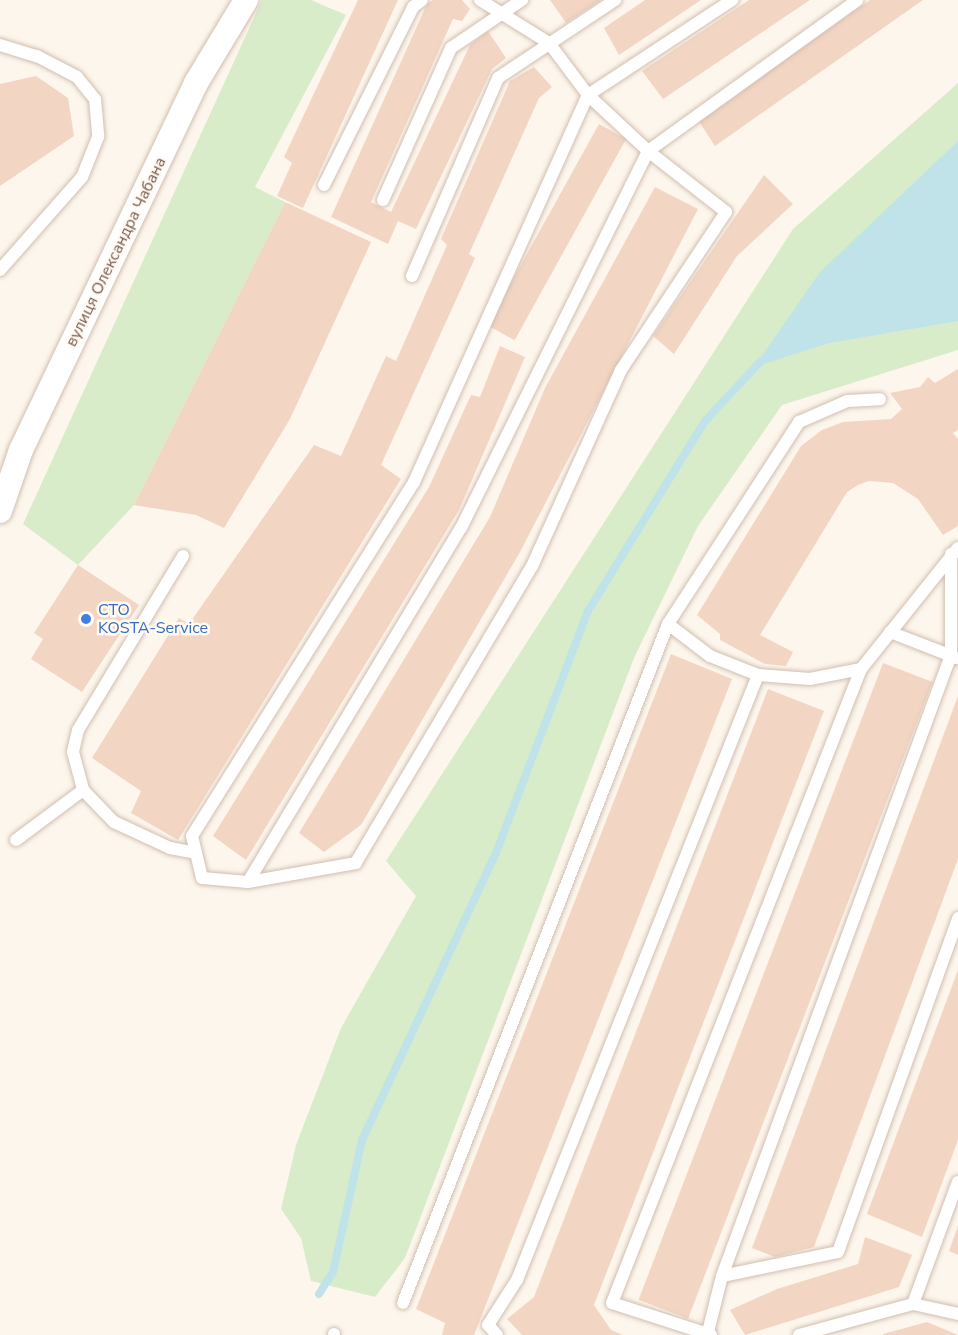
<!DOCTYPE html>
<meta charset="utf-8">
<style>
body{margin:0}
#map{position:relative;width:958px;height:1335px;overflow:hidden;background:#fdf6ec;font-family:"Nunito Sans",sans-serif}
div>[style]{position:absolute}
.green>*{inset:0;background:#d8ecc9}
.water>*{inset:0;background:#bfe3e8}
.stream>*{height:8px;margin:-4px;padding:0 4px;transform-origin:4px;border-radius:4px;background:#bfe3e8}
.building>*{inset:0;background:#f3d5c3;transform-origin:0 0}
.roads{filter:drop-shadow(0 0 2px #d1beb0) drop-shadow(0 0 2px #d1beb0)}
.service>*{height:12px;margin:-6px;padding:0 6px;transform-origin:6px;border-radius:6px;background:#fff}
.minor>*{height:24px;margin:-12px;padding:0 12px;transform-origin:12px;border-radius:12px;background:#fff}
.dots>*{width:16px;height:16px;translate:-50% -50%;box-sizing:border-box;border:3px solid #fffaf3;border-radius:50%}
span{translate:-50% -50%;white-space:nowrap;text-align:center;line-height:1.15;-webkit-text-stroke:5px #fffaf3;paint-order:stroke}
.street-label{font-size:16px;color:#7a5c4d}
.shop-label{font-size:16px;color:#366cbe}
.left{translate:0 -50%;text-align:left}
</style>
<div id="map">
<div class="green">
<i style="clip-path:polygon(262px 0,311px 0,346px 15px,255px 187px,285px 202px,134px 505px,78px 565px,23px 524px)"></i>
<i style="clip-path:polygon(958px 83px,958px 350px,782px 405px,698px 526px,634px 658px,405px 1258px,375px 1297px,311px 1281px,301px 1238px,281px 1209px,296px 1145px,341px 1028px,416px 896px,386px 861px,793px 229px)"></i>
</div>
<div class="water">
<i style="clip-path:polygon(958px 141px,958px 321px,829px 343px,754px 367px,820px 272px)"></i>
</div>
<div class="stream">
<i style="left:319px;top:1294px;width:26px;rotate:-58deg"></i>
<i style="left:333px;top:1272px;width:135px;rotate:-77.6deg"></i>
<i style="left:362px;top:1140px;width:317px;rotate:-65deg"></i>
<i style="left:496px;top:853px;width:259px;rotate:-69.2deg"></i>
<i style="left:588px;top:611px;width:223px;rotate:-58.4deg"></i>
<i style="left:705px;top:421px;width:82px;rotate:-47deg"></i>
</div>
<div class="building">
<i style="clip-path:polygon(358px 0,398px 0,303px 208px,277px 196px,292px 163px,284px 157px)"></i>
<i style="clip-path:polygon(433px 0,462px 0,470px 9px,462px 21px,453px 19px,371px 202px,391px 212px,470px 45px,488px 31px,506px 58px,492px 69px,416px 229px,398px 221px,388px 244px,331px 217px,427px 4px)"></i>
<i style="clip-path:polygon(550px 0,601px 0,566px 23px)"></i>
<i style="clip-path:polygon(645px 0,701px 0,619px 55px,604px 28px)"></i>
<i style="clip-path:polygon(749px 0,810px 0,663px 99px,642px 71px)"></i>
<i style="clip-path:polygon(870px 0,923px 0,715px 146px,698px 120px)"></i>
<i style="clip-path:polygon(534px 67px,552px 87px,539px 98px,469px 254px,475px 258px,381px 465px,401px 479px,178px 840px,131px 813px,141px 791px,92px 758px,179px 618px,189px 624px,314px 445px,341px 456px,386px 356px,396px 361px,447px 245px,441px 239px,510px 81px)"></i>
<i style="clip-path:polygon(36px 76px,68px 98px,74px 136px,0 186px,0 84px)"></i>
<i style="left:599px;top:124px;width:31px;height:230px;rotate:29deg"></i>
<i style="clip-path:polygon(764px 175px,793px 204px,737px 256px,674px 354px,653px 336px)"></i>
<i style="clip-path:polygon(655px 187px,698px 209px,520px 552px,361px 825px,324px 852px,299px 833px,490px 517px,545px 388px)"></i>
<i style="clip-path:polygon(285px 202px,371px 242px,290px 419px,224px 528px,196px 515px,134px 505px)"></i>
<i style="clip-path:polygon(500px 346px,525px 357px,459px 510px,246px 860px,213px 836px,429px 487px,471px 395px,480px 397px)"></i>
<i style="clip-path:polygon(958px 369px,958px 430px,953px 433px,958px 439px,958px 526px,943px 535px,918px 499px,893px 483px,869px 481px,858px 485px,847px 492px,760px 635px,793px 652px,786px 666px,765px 664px,720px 640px,720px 634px,697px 615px,801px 446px,822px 430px,843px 422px,891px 419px,902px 409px,890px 393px,920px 387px,928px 377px,935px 383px)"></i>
<i style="clip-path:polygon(78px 565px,139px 605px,82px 692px,31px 659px,43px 639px,34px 633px)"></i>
<i style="clip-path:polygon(671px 654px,732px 679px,474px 1335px,442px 1335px,445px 1323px,416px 1309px)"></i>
<i style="left:883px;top:663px;width:53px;height:682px;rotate:21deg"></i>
<i style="clip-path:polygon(768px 689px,824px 711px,594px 1305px,611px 1330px,623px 1335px,522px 1335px,507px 1319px,534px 1297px)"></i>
<i style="clip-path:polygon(958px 696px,958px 859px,814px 1247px,775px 1257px,752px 1248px)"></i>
<i style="clip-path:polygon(958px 970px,958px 1140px,922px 1237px,867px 1214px)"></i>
<i style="clip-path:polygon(958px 1226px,958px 1255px,949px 1251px)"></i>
<i style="clip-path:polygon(865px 1237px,912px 1255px,899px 1287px,745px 1335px,730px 1310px,777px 1289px,858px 1264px)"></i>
<i style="clip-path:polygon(927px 1322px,958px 1335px,883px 1335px,883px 1334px)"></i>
</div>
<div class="roads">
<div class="service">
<i style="left:480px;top:0;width:81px;rotate:31.9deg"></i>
<i style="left:549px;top:43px;width:65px;rotate:53.1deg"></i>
<i style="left:588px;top:95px;width:82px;rotate:43deg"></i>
<i style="left:648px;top:151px;width:99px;rotate:38deg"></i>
<i style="left:726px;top:212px;width:190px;rotate:123.6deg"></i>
<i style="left:621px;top:370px;width:215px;rotate:114.4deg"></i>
<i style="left:532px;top:566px;width:345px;rotate:120.7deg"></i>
<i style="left:356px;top:863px;width:110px;rotate:170deg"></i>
<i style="left:248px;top:882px;width:46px;rotate:-175deg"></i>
<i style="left:202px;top:878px;width:43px;rotate:-103.4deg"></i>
<i style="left:192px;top:836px;width:418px;rotate:-57.9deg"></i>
<i style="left:414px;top:482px;width:424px;rotate:-65.8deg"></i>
<i style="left:588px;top:95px;width:173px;rotate:-33.4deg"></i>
<i style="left:0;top:45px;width:39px;rotate:17deg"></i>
<i style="left:37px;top:56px;width:45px;rotate:27.7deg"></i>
<i style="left:77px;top:77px;width:28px;rotate:51deg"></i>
<i style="left:95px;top:99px;width:38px;rotate:85deg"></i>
<i style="left:98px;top:137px;width:43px;rotate:111.8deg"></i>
<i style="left:82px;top:177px;width:124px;rotate:131.4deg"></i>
<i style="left:324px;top:185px;width:199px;rotate:-63.4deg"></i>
<i style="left:413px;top:7px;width:11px;rotate:-38deg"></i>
<i style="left:383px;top:200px;width:167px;rotate:-65.9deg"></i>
<i style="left:451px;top:48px;width:86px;rotate:-34.1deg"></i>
<i style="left:412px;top:276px;width:216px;rotate:-66.5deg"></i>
<i style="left:498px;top:78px;width:141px;rotate:-33.7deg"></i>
<i style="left:183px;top:556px;width:203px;rotate:121.1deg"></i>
<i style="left:78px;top:730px;width:23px;rotate:103deg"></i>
<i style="left:73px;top:752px;width:39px;rotate:75deg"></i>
<i style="left:83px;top:790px;width:45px;rotate:45.9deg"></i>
<i style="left:114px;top:822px;width:62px;rotate:24.9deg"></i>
<i style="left:170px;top:848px;width:26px;rotate:11deg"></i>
<i style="left:668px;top:624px;width:53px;rotate:37.3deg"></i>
<i style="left:710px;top:656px;width:52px;rotate:21.6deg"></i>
<i style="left:758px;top:675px;width:52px;rotate:4.4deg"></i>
<i style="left:810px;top:679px;width:52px;rotate:-11.1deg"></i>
<i style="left:890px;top:632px;width:72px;rotate:21.2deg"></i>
<i style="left:16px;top:840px;width:84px;rotate:-36.7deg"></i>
<i style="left:248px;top:882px;width:413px;rotate:-59deg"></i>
<i style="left:461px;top:528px;width:421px;rotate:-63.6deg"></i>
<i style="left:648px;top:151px;width:258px;rotate:-35.8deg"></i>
<i style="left:722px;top:1276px;width:118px;rotate:-11.7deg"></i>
<i style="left:838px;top:1252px;width:355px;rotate:-70.2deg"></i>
<i style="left:403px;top:1303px;width:729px;rotate:-68.68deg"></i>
<i style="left:668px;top:624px;width:241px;rotate:-57deg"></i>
<i style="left:799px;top:422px;width:52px;rotate:-23.6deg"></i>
<i style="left:847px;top:401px;width:33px;rotate:-3deg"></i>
<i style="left:913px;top:1304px;width:130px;rotate:-69.8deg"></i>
<i style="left:708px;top:1332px;width:58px;rotate:-76deg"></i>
<i style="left:722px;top:1276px;width:662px;rotate:-69.76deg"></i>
<i style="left:951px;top:655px;width:101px;rotate:-90deg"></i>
<i style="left:334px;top:1334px;width:1px;rotate:90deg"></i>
<i style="left:497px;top:1335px;width:13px;rotate:-132deg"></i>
<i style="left:488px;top:1325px;width:54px;rotate:-57.2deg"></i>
<i style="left:517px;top:1280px;width:651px;rotate:-68.28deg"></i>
<i style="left:711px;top:1335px;width:104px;rotate:-162.1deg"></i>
<i style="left:612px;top:1303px;width:681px;rotate:-68.56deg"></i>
<i style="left:861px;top:669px;width:155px;rotate:-51.3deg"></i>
<i style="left:799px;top:1335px;width:118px;rotate:-15.2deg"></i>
<i style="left:913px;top:1304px;width:46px;rotate:12.5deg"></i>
</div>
<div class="minor">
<i style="left:0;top:511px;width:65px;rotate:-71deg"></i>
<i style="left:21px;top:450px;width:407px;rotate:-64.5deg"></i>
<i style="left:196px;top:83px;width:97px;rotate:-58.9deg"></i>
</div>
</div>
<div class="dots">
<i style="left:86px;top:619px;background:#3f7fe0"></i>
</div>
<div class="street-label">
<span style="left:116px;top:252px;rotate:-64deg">вулиця Олександра Чабана</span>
</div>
<div class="shop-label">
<span class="left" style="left:98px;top:619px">СТО<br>KOSTA-Service</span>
</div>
</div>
